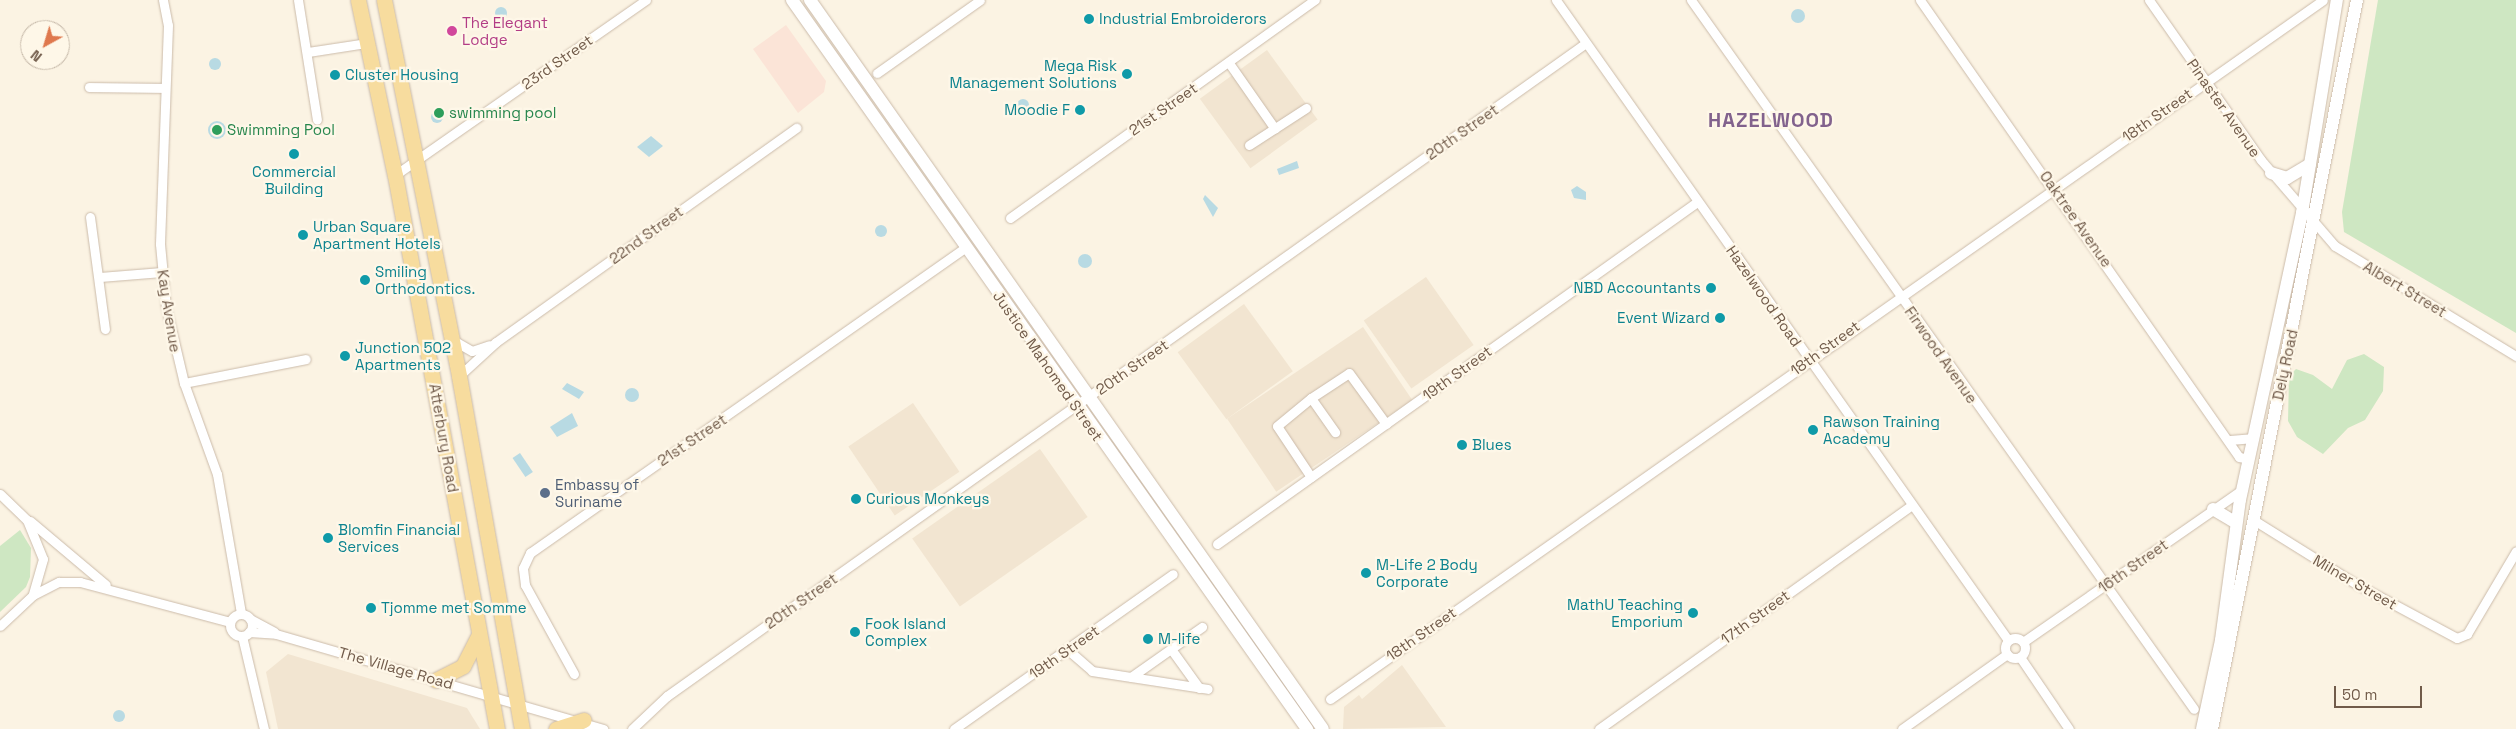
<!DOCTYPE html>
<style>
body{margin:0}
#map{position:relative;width:2516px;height:729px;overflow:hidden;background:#fbf3e3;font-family:"Space Grotesk",sans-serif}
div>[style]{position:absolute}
.residential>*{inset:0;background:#f2e5d1;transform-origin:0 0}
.commercial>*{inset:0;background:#fbe4d7}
.green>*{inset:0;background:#cee7c2}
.water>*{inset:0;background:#b8dae3;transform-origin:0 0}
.round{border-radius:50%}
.roads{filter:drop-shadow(0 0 1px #cbbbaa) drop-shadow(0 0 1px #cbbbaa)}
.street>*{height:9px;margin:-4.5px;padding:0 4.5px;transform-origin:4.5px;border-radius:4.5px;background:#fff}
.street>.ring{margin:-4.5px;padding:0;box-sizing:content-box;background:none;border:9px solid #fff;border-radius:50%}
.secondary>*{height:12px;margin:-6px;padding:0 6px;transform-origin:6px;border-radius:6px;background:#fff}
.primary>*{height:15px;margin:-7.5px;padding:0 7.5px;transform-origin:7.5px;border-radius:7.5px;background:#f7dc9e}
.dots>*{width:14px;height:14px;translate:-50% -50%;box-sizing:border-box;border:2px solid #fef7e8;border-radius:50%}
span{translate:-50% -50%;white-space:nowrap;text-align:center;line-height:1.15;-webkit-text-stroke:4.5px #fef7e8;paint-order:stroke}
.culture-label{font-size:15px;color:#0d838f}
.left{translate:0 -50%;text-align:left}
.right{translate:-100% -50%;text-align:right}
.hotel-label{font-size:15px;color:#b23c85}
.street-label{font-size:15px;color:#715b4a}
.leisure-label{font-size:15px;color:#27864d}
.service-label{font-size:15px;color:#4e5e75}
.district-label{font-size:20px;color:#82628d;font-weight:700;letter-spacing:1px}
.north{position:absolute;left:20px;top:20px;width:50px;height:50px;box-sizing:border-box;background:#fef7e8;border:1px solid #c6b9a9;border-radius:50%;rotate:219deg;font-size:14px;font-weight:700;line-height:20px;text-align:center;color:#715b4a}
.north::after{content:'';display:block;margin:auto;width:18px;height:22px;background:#df784d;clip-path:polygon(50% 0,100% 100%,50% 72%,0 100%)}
.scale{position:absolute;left:2334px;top:686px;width:88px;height:22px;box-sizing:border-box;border:2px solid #715b4a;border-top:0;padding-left:6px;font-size:15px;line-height:18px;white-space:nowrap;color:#715b4a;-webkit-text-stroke:4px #fef7e8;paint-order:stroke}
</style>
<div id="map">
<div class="residential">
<i style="left:1267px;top:50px;width:86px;height:83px;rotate:54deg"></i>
<i style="left:1426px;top:277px;width:83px;height:76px;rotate:55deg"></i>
<i style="left:1244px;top:304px;width:83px;height:82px;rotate:54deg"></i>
<i style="left:1363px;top:327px;width:88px;height:164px;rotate:56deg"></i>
<i style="left:913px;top:403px;width:83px;height:78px;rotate:56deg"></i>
<i style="left:1040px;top:449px;width:83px;height:156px;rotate:55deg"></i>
<i style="clip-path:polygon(288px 654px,467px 708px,480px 729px,278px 729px,266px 672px)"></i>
<i style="clip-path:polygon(1402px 665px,1446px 727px,1343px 729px,1344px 707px,1359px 695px,1362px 699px)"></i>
</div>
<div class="commercial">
<i style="clip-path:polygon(786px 25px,826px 81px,824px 92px,798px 113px,753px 49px)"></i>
</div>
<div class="green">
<i style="clip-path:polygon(2378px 0,2516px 0,2516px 333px,2344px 232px,2342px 212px)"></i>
<i style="clip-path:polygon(2364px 354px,2384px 367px,2383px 391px,2365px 420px,2348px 428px,2323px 454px,2297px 437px,2288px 421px,2289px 376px,2296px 369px,2313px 375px,2332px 389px,2347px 360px)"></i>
<i style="clip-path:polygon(20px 530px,31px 548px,30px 577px,26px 587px,0 612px,0 546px)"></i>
</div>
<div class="water">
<i class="round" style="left:495px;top:7px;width:12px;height:12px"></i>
<i class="round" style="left:1791px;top:9px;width:14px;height:14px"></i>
<i class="round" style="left:209px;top:58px;width:12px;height:12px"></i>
<i class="round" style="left:1017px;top:99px;width:12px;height:12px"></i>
<i class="round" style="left:431px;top:111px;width:12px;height:12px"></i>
<i class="round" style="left:208px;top:121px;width:18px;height:18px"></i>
<i style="clip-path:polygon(651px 136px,663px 146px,649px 157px,637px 147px)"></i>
<i style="clip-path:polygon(1297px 161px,1299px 168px,1279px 175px,1277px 169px)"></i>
<i style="clip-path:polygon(1577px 186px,1586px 192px,1586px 200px,1574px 198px,1571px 190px)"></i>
<i style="clip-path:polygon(1205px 195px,1218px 208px,1213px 217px,1203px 199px)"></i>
<i class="round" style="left:875px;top:225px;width:12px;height:12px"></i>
<i class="round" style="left:1078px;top:254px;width:14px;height:14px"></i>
<i style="clip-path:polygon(567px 383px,584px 392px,579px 399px,562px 389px)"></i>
<i class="round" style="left:625px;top:388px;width:14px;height:14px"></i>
<i style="clip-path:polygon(572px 413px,578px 426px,557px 437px,550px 427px)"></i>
<i style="left:520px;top:453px;width:23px;height:9px;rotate:56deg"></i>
<i class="round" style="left:113px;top:710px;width:12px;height:12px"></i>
</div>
<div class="roads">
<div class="street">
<i style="left:163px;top:0;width:25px;rotate:79deg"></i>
<i style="left:168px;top:25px;width:219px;rotate:92.1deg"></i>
<i style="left:160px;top:244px;width:63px;rotate:84.6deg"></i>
<i style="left:166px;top:307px;width:78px;rotate:76.7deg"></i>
<i style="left:184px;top:383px;width:97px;rotate:70.1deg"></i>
<i style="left:217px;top:474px;width:141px;rotate:80.2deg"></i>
<i style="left:298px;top:0;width:121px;rotate:81deg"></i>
<i style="left:1556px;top:0;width:784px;rotate:54.77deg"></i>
<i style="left:1691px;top:0;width:869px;rotate:54.65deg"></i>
<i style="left:1920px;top:0;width:557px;rotate:55.08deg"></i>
<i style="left:2239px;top:457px;width:10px;rotate:11deg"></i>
<i style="left:2149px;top:0;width:195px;rotate:55deg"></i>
<i style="left:2261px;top:160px;width:113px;rotate:49.3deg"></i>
<i style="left:2335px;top:246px;width:212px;rotate:31.3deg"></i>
<i style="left:308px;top:52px;width:60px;rotate:-8.7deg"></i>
<i style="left:1229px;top:63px;width:80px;rotate:55.1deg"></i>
<i style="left:877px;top:73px;width:126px;rotate:-35.3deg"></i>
<i style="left:89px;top:87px;width:76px;rotate:0.8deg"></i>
<i style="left:1249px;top:145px;width:68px;rotate:-33deg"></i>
<i style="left:395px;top:175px;width:306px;rotate:-34.9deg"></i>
<i style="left:90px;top:217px;width:113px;rotate:82.4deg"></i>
<i style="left:1010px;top:218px;width:375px;rotate:-35.6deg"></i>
<i style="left:100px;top:277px;width:62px;rotate:-4.6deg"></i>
<i style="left:451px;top:339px;width:24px;rotate:30deg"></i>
<i style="left:472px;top:351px;width:18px;rotate:-19deg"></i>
<i style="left:459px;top:376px;width:50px;rotate:-42.6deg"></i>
<i style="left:496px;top:342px;width:369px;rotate:-35.5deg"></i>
<i style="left:184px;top:383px;width:124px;rotate:-11.1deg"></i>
<i style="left:1311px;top:398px;width:42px;rotate:54.8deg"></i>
<i style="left:2230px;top:440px;width:24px;rotate:-5deg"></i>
<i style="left:1311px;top:477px;width:61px;rotate:-123.7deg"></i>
<i style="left:1277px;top:426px;width:44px;rotate:-39.5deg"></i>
<i style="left:1311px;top:398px;width:45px;rotate:-33.3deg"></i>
<i style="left:1349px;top:373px;width:63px;rotate:54deg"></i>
<i style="left:0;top:494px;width:37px;rotate:44deg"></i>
<i style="left:27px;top:520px;width:42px;rotate:67.7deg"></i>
<i style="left:43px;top:559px;width:37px;rotate:106deg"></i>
<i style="left:33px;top:595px;width:45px;rotate:136.8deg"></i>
<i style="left:2252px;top:519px;width:125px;rotate:31.9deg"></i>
<i style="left:2358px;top:585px;width:112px;rotate:28.2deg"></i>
<i style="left:2457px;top:638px;width:11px;rotate:-22deg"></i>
<i style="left:2467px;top:634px;width:96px;rotate:-59.4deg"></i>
<i style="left:30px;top:521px;width:99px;rotate:40.1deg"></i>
<i style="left:1217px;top:544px;width:589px;rotate:-35.47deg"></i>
<i style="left:33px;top:595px;width:29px;rotate:-27deg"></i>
<i style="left:59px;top:582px;width:21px"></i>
<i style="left:80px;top:582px;width:155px;rotate:14.9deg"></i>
<i class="ring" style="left:230px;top:614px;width:13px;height:13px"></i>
<i style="left:250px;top:619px;width:27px;rotate:28deg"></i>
<i style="left:249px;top:632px;width:27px;rotate:4deg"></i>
<i style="left:276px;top:634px;width:341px;rotate:16.2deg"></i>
<i style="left:242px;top:636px;width:96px;rotate:76.7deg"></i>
<i class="ring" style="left:2005px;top:638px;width:11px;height:11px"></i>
<i style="left:2023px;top:642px;width:268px;rotate:-34.8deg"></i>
<i style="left:1067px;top:649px;width:33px;rotate:41deg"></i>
<i style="left:1092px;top:671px;width:117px;rotate:8.8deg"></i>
<i style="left:1171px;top:649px;width:48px;rotate:54.3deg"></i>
<i style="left:2020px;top:657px;width:87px;rotate:55.8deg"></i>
<i style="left:574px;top:674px;width:102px;rotate:-118.8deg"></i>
<i style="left:525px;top:585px;width:17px;rotate:-97deg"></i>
<i style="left:523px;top:568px;width:17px;rotate:-65deg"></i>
<i style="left:530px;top:553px;width:533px;rotate:-35.06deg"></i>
<i style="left:1131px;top:677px;width:87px;rotate:-35.2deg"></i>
<i style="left:1330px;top:699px;width:1214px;rotate:-35.14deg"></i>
<i style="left:632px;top:729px;width:48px;rotate:-43.3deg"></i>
<i style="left:667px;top:696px;width:1127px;rotate:-35.4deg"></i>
<i style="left:954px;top:729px;width:268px;rotate:-35.3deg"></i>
<i style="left:1599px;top:729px;width:385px;rotate:-35.6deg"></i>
<i style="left:1902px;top:729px;width:129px;rotate:-35.5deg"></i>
</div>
<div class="secondary">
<i style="left:792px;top:0;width:893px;rotate:54.76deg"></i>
<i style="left:810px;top:0;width:891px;rotate:54.87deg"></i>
<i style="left:2271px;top:173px;width:17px;rotate:17deg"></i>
<i style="left:2287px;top:178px;width:27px;rotate:-31deg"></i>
<i style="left:2213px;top:509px;width:27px;rotate:31deg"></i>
<i style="left:2202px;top:729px;width:91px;rotate:-77.9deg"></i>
<i style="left:2221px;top:640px;width:141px;rotate:-82.3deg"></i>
<i style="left:2240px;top:500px;width:294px;rotate:-77.8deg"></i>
<i style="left:2302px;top:213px;width:216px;rotate:-80.7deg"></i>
<i style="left:2212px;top:729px;width:743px;rotate:-78.75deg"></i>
</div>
<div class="primary">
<i style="left:358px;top:0;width:179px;rotate:78.1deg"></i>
<i style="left:395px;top:175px;width:563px;rotate:79.57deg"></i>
<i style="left:384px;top:0;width:383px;rotate:78.7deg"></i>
<i style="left:459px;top:376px;width:359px;rotate:79.9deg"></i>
<i style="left:436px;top:680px;width:30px;rotate:-27deg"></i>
<i style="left:463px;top:666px;width:34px;rotate:-63deg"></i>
<i style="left:556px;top:729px;width:29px;rotate:-18deg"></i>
</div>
</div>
<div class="dots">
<i style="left:1089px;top:19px;background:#0f9aa8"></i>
<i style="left:452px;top:31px;background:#d1479c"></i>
<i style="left:1127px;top:74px;background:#0f9aa8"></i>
<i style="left:335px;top:75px;background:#0f9aa8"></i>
<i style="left:1080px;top:110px;background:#0f9aa8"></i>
<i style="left:439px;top:113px;background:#2e9e5b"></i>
<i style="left:217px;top:130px;background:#2e9e5b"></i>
<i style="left:294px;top:154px;background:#0f9aa8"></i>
<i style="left:303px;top:235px;background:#0f9aa8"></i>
<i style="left:365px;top:280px;background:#0f9aa8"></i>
<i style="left:1711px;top:288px;background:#0f9aa8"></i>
<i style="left:1720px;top:318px;background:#0f9aa8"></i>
<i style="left:345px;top:356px;background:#0f9aa8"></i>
<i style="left:1813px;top:430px;background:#0f9aa8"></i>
<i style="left:1462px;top:445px;background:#0f9aa8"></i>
<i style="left:545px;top:493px;background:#5c6f8a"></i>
<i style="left:856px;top:499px;background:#0f9aa8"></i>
<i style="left:328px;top:538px;background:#0f9aa8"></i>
<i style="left:1366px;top:573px;background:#0f9aa8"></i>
<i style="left:371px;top:608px;background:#0f9aa8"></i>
<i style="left:1693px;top:613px;background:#0f9aa8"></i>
<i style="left:855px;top:632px;background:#0f9aa8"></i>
<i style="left:1148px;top:639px;background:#0f9aa8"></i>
</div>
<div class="culture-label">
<span class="left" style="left:1099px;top:19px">Industrial Embroiderors</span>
<span class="right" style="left:1117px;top:74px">Mega Risk<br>Management Solutions</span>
<span class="left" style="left:345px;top:75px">Cluster Housing</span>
<span class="right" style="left:1070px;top:110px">Moodie F</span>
<span style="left:294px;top:180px">Commercial<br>Building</span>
<span class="left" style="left:313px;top:235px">Urban Square<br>Apartment Hotels</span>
<span class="left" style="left:375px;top:280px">Smiling<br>Orthodontics.</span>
<span class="right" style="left:1701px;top:288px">NBD Accountants</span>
<span class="right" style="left:1710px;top:318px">Event Wizard</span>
<span class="left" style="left:355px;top:356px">Junction 502<br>Apartments</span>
<span class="left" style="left:1823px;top:430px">Rawson Training<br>Academy</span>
<span class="left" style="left:1472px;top:445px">Blues</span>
<span class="left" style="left:866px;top:499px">Curious Monkeys</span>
<span class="left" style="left:338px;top:538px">Blomfin Financial<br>Services</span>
<span class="left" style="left:1376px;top:573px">M-Life 2 Body<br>Corporate</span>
<span class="right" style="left:1683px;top:613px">MathU Teaching<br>Emporium</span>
<span class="left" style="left:381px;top:608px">Tjomme met Somme</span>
<span class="left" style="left:865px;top:632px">Fook Island<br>Complex</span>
<span class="left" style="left:1158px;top:639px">M-life</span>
</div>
<div class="hotel-label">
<span class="left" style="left:462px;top:31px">The Elegant<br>Lodge</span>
</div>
<div class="street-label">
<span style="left:557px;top:62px;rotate:-35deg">23rd Street</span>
<span style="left:2224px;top:108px;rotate:55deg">Pinaster Avenue</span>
<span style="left:1163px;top:109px;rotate:-35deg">21st Street</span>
<span style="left:2157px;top:115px;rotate:-35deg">18th Street</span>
<span style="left:1462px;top:132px;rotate:-35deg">20th Street</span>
<span style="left:2076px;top:219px;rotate:55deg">Oaktree Avenue</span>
<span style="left:646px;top:235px;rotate:-36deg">22nd Street</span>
<span style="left:2405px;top:289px;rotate:31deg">Albert Street</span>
<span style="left:1764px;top:296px;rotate:55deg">Hazelwood Road</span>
<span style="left:169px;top:311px;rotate:81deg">Kay Avenue</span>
<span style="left:1825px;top:348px;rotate:-36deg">18th Street</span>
<span style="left:1941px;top:355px;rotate:55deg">Firwood Avenue</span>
<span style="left:2285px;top:365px;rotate:-78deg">Dely Road</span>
<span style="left:1048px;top:366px;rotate:55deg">Justice Mahomed Street</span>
<span style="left:1132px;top:367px;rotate:-35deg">20th Street</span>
<span style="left:1457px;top:373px;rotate:-36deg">19th Street</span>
<span style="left:444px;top:438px;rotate:80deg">Atterbury Road</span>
<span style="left:692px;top:440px;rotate:-34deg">21st Street</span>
<span style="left:2133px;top:566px;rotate:-35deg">16th Street</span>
<span style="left:2355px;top:582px;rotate:30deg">Milner Street</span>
<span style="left:801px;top:601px;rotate:-35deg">20th Street</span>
<span style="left:1755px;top:617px;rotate:-36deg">17th Street</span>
<span style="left:1421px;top:634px;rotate:-35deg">18th Street</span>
<span style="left:1064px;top:652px;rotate:-35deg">19th Street</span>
<span style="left:396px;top:668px;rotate:16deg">The Village Road</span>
</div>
<div class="leisure-label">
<span class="left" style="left:449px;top:113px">swimming pool</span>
<span class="left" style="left:227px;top:130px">Swimming Pool</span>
</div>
<div class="service-label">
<span class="left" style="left:555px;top:493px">Embassy of<br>Suriname</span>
</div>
<div class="district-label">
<span style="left:1771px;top:120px">HAZELWOOD</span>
</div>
<div class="north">N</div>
<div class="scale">50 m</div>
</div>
